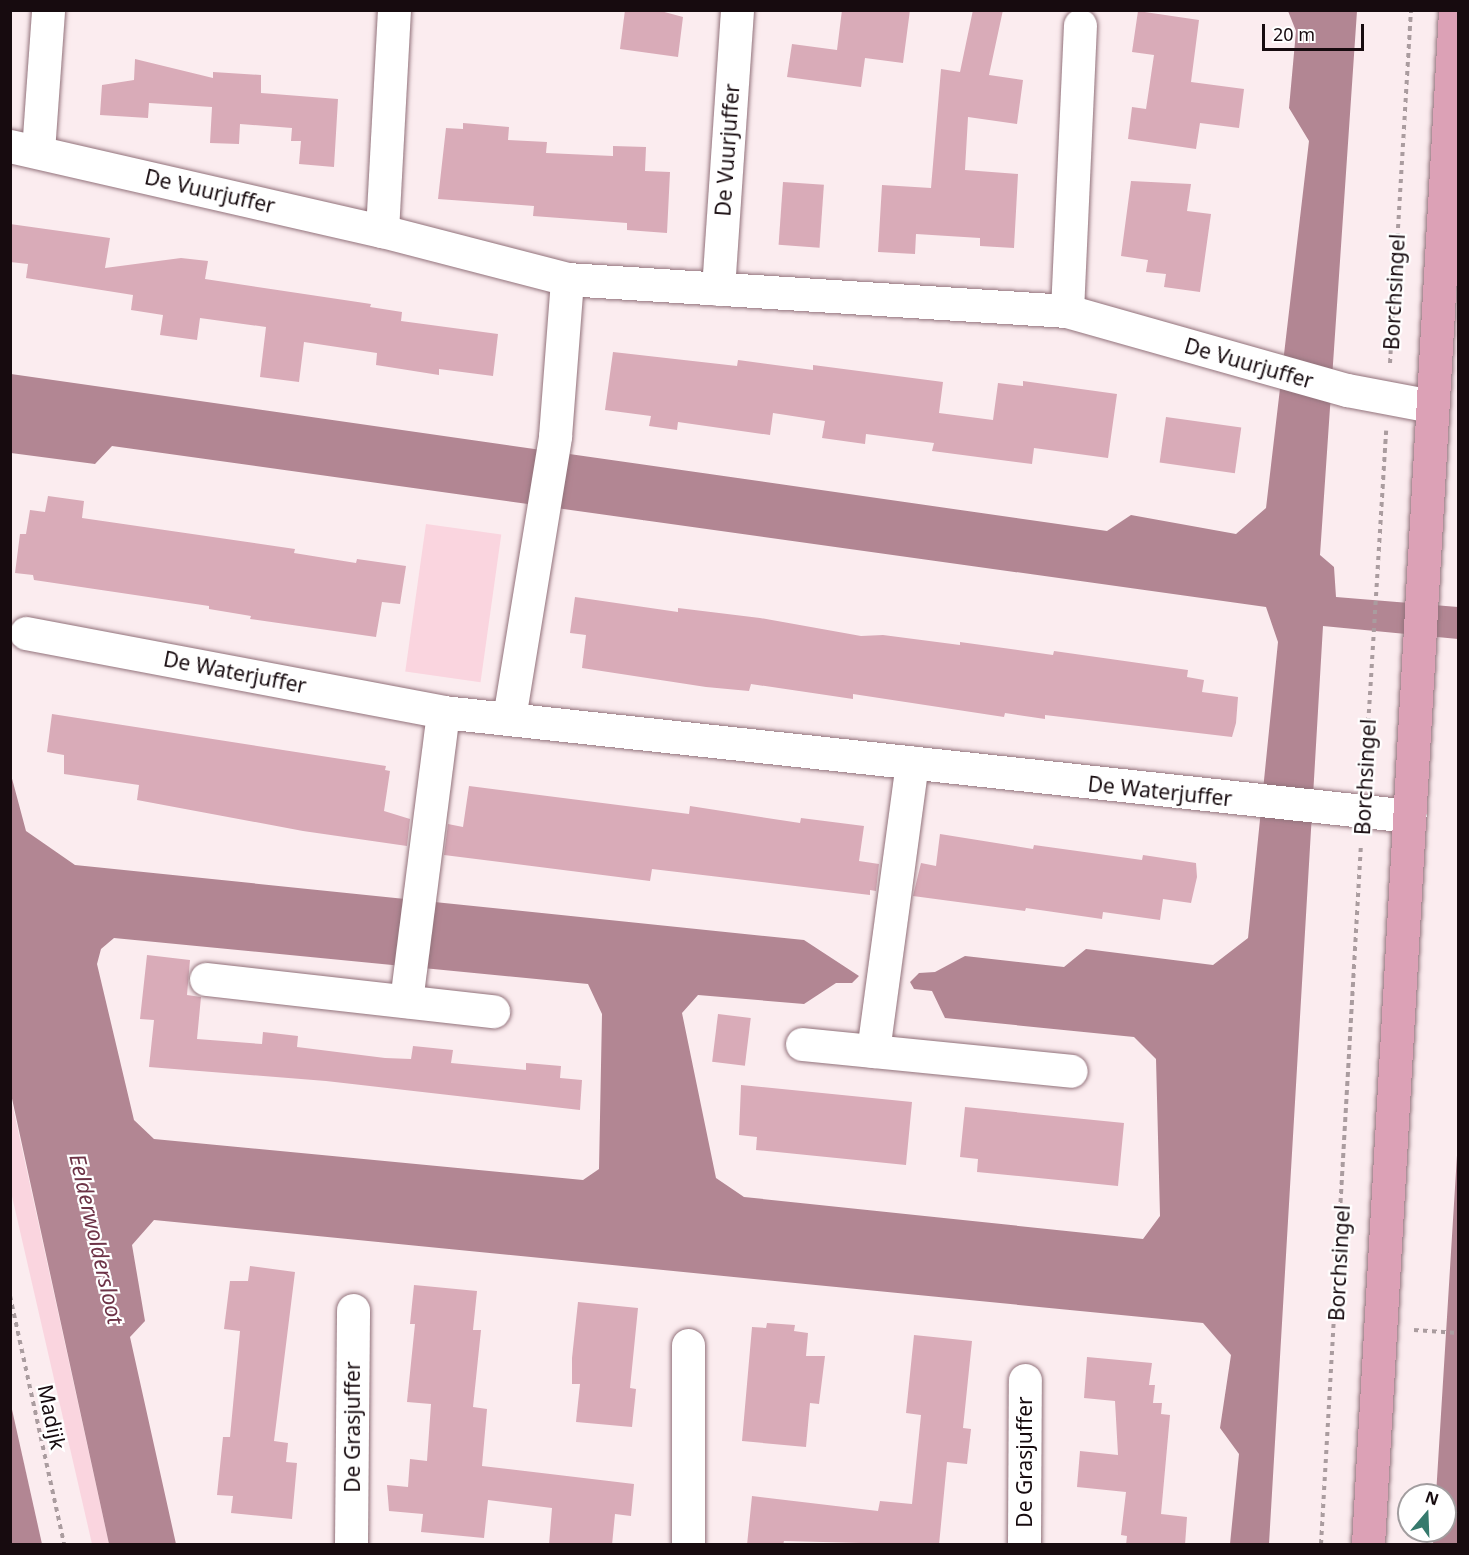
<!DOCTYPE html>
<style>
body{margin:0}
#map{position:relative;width:1469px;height:1555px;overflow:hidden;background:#fbecef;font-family:"Noto Sans",sans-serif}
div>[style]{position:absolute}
.green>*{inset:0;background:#fad5df;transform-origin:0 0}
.water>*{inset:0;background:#b28693}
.building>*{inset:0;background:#d9abb8;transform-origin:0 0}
.path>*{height:4px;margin-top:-2px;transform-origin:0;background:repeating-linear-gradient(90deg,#aa9c9f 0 4.5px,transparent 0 9px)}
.roads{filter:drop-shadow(0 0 2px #92727b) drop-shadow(0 0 2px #92727b)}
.minor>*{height:33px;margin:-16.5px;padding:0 16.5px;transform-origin:16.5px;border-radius:16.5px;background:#fff}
.major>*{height:33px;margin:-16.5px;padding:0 16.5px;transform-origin:16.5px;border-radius:16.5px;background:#dca1b6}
span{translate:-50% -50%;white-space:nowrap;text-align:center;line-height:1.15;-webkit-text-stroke:4.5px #fff;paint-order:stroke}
.street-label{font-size:21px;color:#170b0f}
.water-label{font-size:22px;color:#6d3347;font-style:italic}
.frame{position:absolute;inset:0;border:12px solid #170b0f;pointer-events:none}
.north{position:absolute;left:1397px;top:1483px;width:60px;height:60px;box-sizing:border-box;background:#fff;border:2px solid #a29d9f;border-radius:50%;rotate:19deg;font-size:16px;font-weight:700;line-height:24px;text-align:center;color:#170b0f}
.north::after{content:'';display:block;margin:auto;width:21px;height:27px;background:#367a6d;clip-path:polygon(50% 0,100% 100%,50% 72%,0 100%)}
.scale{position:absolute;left:1262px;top:24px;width:102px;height:27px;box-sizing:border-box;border:3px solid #170b0f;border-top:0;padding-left:8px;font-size:18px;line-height:21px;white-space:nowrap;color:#170b0f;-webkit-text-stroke:4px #fff;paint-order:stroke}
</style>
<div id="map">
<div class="green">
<i style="left:426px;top:524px;width:76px;height:149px;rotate:8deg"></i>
<i style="clip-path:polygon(10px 1094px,109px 1544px,92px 1544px,11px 1192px)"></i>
</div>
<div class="water">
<i style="clip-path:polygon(evenodd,1288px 11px,1357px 11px,1320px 555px,1334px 567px,1336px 597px,1458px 607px,1458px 603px,1458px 639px,1323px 626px,1269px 1544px,1230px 1544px,1239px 1454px,1220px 1428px,1231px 1355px,1203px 1323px,154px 1220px,132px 1245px,145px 1321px,130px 1337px,176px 1544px,109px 1544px,11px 1094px,10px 771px,26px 831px,75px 865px,804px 940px,859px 976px,852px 983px,836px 983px,804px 1004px,698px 995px,682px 1013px,716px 1178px,744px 1197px,1143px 1239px,1160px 1216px,1156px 1059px,1134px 1037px,945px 1018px,932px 991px,914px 989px,910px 982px,919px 973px,935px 972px,965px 956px,1064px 967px,1086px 949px,1213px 965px,1248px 938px,1278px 642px,1266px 607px,112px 446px,95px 464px,11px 453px,11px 374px,1107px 531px,1131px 515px,1236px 534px,1266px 508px,1309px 141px,1289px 108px,1296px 31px,1288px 11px,114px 938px,588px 984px,602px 1014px,599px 1169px,583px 1180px,154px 1139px,134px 1120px,97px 964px,101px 949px,114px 938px)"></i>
<i style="clip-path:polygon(1458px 1139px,1458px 1544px,1433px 1544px,1434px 1531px,1445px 1531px,1445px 1495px,1436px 1495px)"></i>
<i style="clip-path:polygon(11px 1405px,42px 1544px,11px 1544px)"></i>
</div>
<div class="building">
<i style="clip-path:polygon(625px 10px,657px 10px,683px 17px,678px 57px,620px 49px)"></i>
<i style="clip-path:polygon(842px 10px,910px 10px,903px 63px,865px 58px,861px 87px,787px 77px,792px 44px,837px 50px)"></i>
<i style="clip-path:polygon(973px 10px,1003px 10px,989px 75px,1023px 80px,1017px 124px,968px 117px,965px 170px,1018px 174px,1014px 248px,980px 246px,980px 238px,916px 234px,915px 254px,878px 252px,882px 185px,931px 188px,941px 69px,960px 72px)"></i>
<i style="clip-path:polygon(1138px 11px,1199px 20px,1191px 82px,1244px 89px,1239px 128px,1200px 123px,1196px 149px,1128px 139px,1132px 107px,1146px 109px,1154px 55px,1132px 52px)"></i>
<i style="clip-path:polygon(135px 59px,213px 78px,213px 72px,261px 75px,261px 93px,338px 99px,334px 167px,299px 164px,301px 141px,291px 141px,292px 128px,240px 124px,239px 144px,210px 143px,212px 107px,149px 103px,148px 118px,100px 115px,102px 85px,134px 80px)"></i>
<i style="clip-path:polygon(463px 123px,509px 127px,508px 140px,547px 142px,546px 153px,613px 156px,613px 146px,646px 147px,645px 171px,670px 172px,667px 233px,627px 230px,627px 223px,533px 216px,534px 206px,438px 199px,446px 128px,463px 129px)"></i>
<i style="clip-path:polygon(1131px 181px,1191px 184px,1187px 211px,1211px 214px,1200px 292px,1164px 287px,1166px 274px,1146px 272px,1148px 260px,1121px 256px)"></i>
<i style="left:783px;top:182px;width:41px;height:63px;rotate:4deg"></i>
<i style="clip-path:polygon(10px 224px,110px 238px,105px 268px,181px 258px,208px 261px,205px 279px,371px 304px,370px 307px,402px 312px,401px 321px,498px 334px,493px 376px,439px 369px,439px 375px,376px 365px,377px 353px,304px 342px,299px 382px,260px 377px,266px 327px,200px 318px,197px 340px,160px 335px,163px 315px,131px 310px,133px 295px,26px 278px,28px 264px,10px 262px)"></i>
<i style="clip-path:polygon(613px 352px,737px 366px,738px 360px,813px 370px,813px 365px,943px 382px,939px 413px,993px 420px,998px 383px,1023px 386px,1023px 381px,1117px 394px,1108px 458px,1034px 448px,1032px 464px,932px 451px,934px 443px,866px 434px,865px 444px,822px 438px,825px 421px,773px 413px,770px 435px,678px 422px,677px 430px,649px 426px,651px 416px,605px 410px)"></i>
<i style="left:1166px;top:417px;width:76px;height:46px;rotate:8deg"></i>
<i style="clip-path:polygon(48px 496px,84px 501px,82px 518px,295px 549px,294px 553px,356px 563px,357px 559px,406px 566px,400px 604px,382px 602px,376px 637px,250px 619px,251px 616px,209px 609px,209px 606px,34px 580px,33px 575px,15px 573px,20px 534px,26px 534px,30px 510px,45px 512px)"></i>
<i style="clip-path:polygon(575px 597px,678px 612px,678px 608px,760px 618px,861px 636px,883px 635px,960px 645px,960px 642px,1053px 655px,1054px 651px,1188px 670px,1187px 677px,1204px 680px,1202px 692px,1238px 697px,1236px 723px,1232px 737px,1045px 715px,1045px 719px,1005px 713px,1004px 717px,853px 694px,853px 699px,751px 684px,749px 691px,706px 687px,582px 668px,586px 635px,570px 633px)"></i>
<i style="clip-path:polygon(52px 714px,386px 766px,385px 770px,390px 771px,384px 811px,410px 819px,407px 846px,303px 831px,137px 800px,139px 785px,64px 774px,64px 755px,47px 752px)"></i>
<i style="clip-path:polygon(469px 786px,689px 814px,690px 806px,800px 823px,801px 818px,864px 826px,859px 861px,879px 864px,876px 891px,870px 890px,870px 895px,652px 869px,650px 881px,444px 855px,448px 824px,463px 827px)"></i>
<i style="clip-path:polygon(940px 834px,1033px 849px,1034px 845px,1142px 860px,1143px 855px,1196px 863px,1197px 877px,1191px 903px,1163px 899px,1160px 920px,1103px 912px,1102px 919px,1026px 908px,1025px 911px,913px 896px,921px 863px,936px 866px)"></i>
<i style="clip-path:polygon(147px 955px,190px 960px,187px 995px,201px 997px,197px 1039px,262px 1044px,263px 1032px,298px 1036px,297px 1047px,385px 1058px,411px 1059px,413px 1046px,453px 1050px,451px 1063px,526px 1070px,526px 1063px,561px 1066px,560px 1078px,582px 1080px,580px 1110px,326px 1081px,149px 1067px,154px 1020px,140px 1019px)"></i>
<i style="left:718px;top:1014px;width:33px;height:48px;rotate:7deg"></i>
<i style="clip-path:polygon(741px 1085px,912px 1102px,906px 1165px,756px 1150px,757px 1137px,739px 1135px)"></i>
<i style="clip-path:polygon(965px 1107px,1124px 1123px,1118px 1186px,977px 1172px,978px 1159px,960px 1157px)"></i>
<i style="clip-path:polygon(250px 1266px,295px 1272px,274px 1441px,288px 1443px,286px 1462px,297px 1463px,292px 1519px,231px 1513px,233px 1496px,217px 1495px,223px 1437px,230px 1437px,240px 1331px,224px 1329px,230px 1281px,248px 1281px)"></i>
<i style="clip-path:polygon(414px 1285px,477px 1291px,473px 1330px,481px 1330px,473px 1407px,487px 1409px,482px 1466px,634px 1484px,631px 1516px,615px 1514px,612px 1545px,549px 1545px,552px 1508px,488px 1500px,484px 1538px,421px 1532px,423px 1514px,389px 1511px,387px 1485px,408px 1487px,410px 1459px,427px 1461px,431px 1404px,407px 1402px,415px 1324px,410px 1324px)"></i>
<i style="clip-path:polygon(578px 1302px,638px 1308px,630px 1388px,636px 1389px,632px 1427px,576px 1422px,580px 1384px,572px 1384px,572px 1358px)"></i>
<i style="clip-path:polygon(767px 1323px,795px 1325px,794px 1331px,808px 1333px,806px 1356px,825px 1356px,819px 1404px,810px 1403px,806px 1447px,742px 1441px,752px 1327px,766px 1328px)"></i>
<i style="clip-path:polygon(914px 1335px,972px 1341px,963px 1428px,971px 1429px,967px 1464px,947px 1462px,939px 1545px,784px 1541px,783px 1545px,747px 1545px,752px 1496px,878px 1511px,880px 1501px,912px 1504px,921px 1415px,906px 1413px)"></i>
<i style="clip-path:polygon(1087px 1357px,1152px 1363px,1149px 1385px,1155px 1385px,1153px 1403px,1162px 1403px,1161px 1414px,1170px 1415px,1161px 1514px,1187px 1517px,1185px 1545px,1126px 1545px,1127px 1536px,1121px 1535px,1126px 1492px,1077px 1487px,1080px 1451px,1118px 1455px,1115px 1401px,1084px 1398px)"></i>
</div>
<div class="path">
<i style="left:1390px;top:363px;width:354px;rotate:-86.6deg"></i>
<i style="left:1365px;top:776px;width:346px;rotate:-86.5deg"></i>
<i style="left:10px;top:1296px;width:254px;rotate:77.7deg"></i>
<i style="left:1414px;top:1330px;width:44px;rotate:3.9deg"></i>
<i style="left:1321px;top:1544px;width:701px;rotate:-86.73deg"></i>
</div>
<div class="roads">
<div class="minor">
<i style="left:10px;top:146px;width:382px;rotate:12.9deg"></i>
<i style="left:382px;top:231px;width:191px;rotate:14.5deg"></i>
<i style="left:567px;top:279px;width:501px;rotate:3.66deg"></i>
<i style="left:1067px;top:311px;width:291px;rotate:15.8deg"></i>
<i style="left:1347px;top:390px;width:86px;rotate:10.7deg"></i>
<i style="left:38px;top:151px;width:141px;rotate:-85.9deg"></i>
<i style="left:382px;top:231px;width:221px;rotate:-86.9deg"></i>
<i style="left:718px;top:289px;width:280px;rotate:-86.1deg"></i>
<i style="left:1067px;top:311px;width:286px;rotate:-87.4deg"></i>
<i style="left:26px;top:633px;width:424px;rotate:10.7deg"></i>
<i style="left:443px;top:712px;width:972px;rotate:6.14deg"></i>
<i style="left:509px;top:718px;width:286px;rotate:-80.7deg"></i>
<i style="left:555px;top:436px;width:157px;rotate:-85.6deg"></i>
<i style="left:206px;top:979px;width:289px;rotate:6.4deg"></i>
<i style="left:406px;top:1001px;width:291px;rotate:-82.7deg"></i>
<i style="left:802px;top:1044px;width:270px;rotate:5.7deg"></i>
<i style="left:873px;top:1051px;width:291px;rotate:-82.3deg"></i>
<i style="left:351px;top:1544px;width:234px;rotate:-89.5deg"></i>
<i style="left:688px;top:1544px;width:199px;rotate:-90deg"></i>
<i style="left:1024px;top:1544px;width:164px;rotate:-89.7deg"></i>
</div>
<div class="major">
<i style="left:1368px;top:1544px;width:1536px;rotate:-86.75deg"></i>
</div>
</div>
<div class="street-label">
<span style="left:727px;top:150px;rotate:-86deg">De Vuurjuffer</span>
<span style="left:210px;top:191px;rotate:13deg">De Vuurjuffer</span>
<span style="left:1394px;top:292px;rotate:-87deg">Borchsingel</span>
<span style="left:1249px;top:363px;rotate:16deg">De Vuurjuffer</span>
<span style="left:235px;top:672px;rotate:11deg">De Waterjuffer</span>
<span style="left:1365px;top:777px;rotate:-87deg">Borchsingel</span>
<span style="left:1160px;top:791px;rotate:6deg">De Waterjuffer</span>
<span style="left:1339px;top:1263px;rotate:-87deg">Borchsingel</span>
<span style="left:52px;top:1417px;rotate:78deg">Madijk</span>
<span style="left:352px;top:1427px;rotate:-90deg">De Grasjuffer</span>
<span style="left:1024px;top:1462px;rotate:-90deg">De Grasjuffer</span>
</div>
<div class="water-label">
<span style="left:97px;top:1239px;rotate:77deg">Eelderwoldersloot</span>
</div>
<div class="frame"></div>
<div class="north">N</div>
<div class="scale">20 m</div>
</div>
